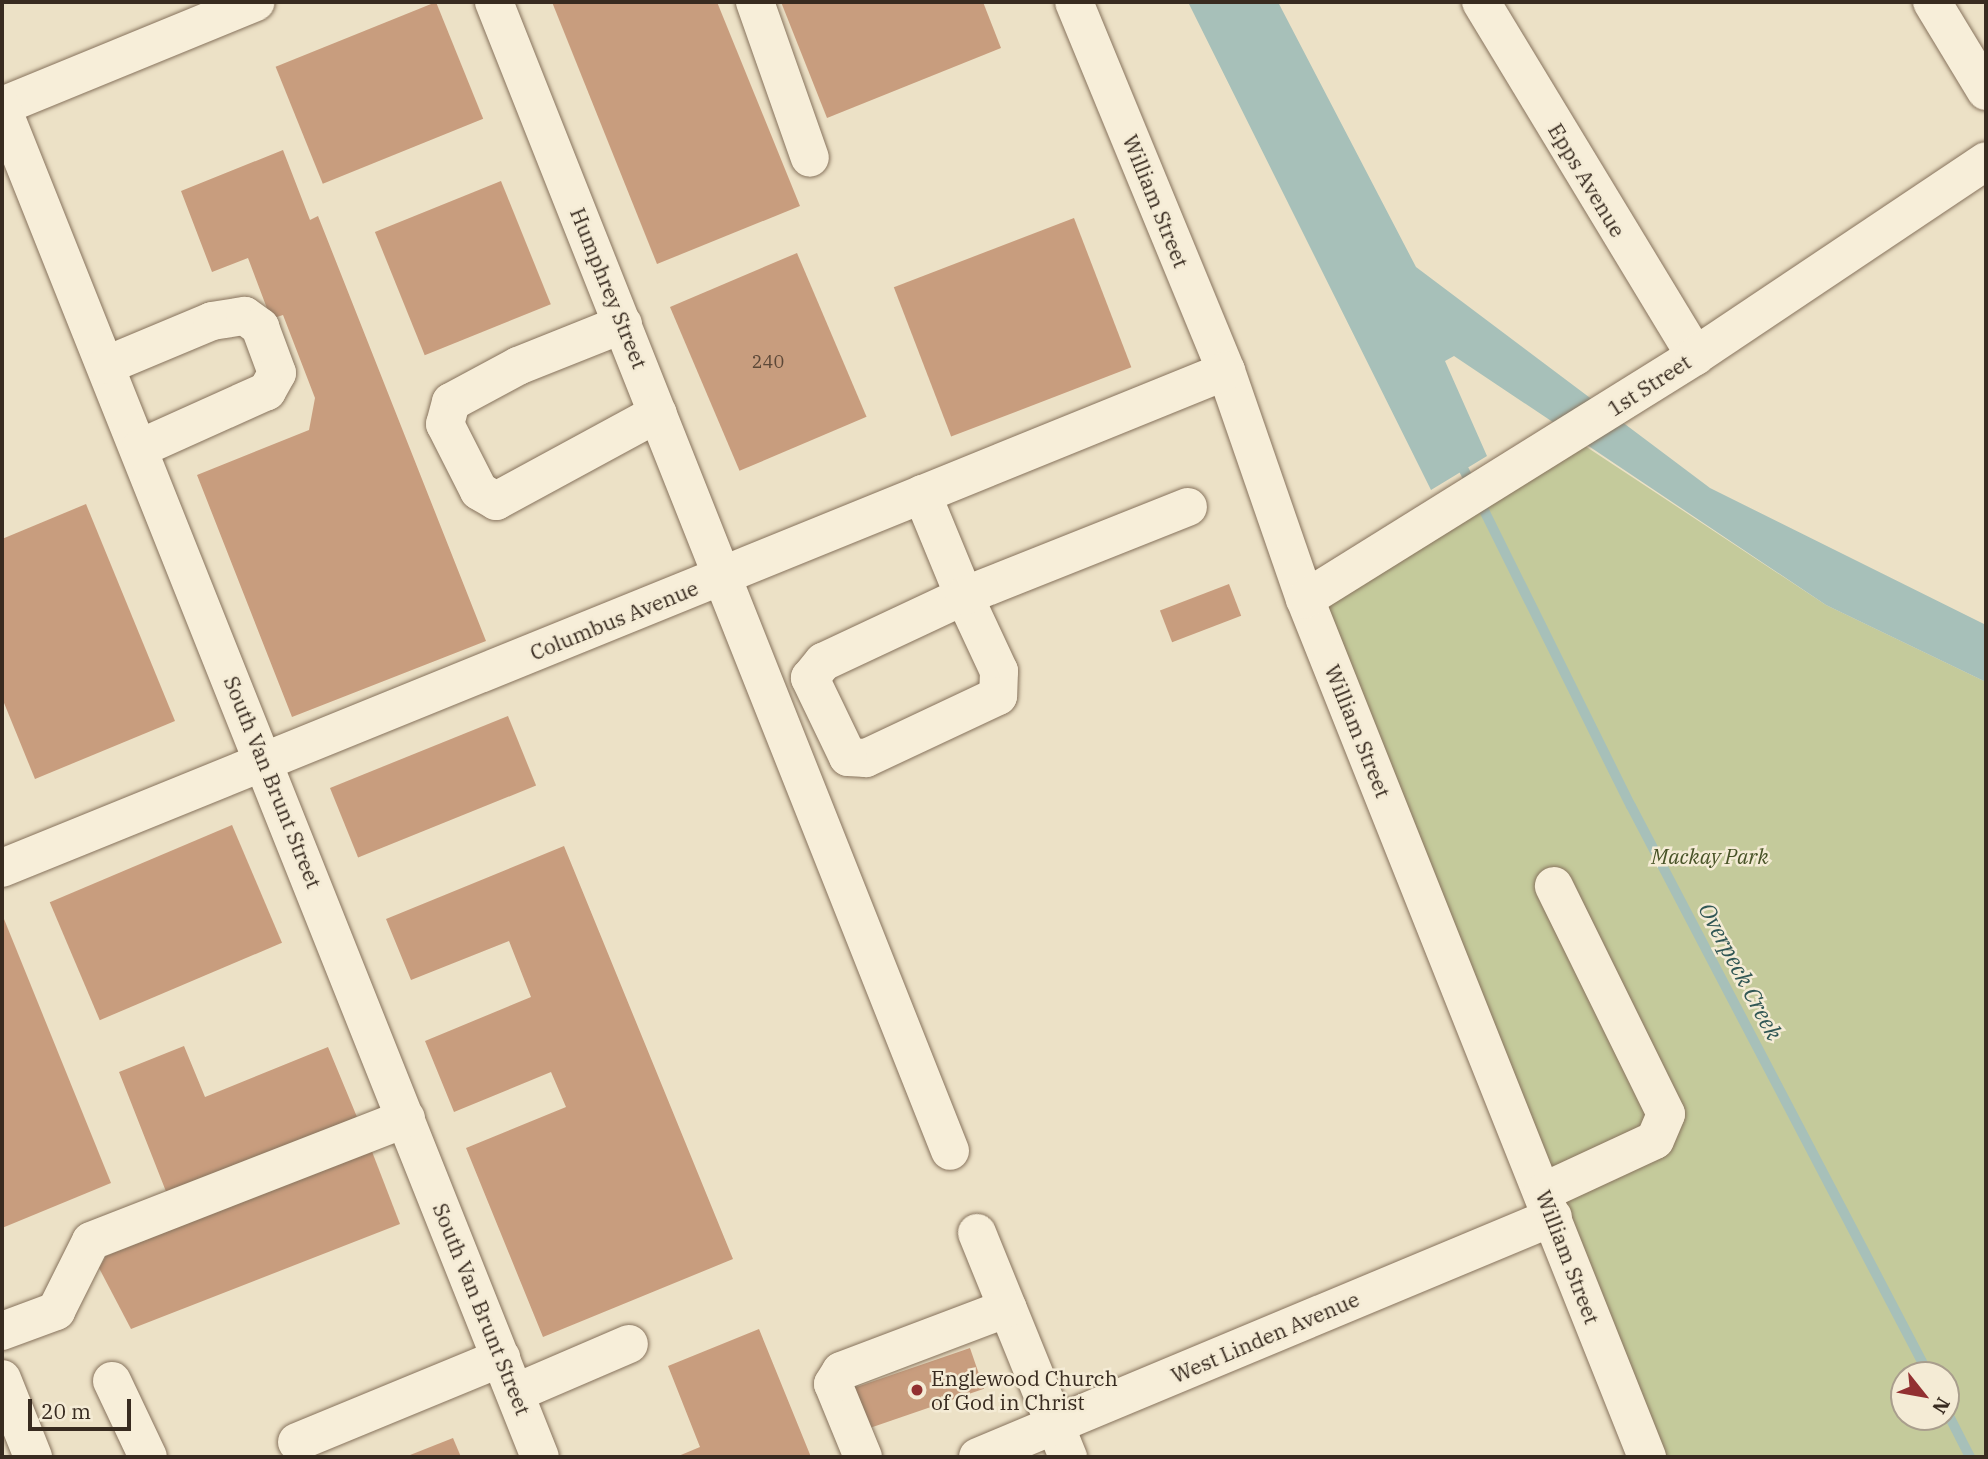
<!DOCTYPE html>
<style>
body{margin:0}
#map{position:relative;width:1988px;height:1459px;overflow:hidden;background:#ece1c6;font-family:"IBM Plex Serif",serif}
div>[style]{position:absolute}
.green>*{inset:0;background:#c4ca9b}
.water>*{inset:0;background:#a7c0b9}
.stream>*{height:10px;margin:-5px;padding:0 5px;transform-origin:5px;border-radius:5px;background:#a7c0b9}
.building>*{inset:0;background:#c89d7e;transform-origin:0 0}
.roads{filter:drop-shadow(0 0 2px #87735d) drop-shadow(0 0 2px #87735d)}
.minor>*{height:38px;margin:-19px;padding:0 19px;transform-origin:19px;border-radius:19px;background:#f7eed9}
.dots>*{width:19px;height:19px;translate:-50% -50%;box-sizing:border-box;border:4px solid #f4ebd5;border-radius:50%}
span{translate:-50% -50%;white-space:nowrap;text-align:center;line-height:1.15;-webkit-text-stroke:5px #f4ebd5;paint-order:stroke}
.number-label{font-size:18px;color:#5c4838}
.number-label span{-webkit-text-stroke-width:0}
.street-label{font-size:21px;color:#382b20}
.park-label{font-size:21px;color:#485327;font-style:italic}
.poi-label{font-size:21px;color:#382b20}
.left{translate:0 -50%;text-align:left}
.water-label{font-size:23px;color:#305654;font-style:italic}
.frame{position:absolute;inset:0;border:4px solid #382b20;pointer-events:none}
.north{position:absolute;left:1890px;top:1361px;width:70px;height:70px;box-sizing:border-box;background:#f4ebd5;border:2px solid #a99e8d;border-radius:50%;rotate:121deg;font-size:19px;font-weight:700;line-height:28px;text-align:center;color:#382b20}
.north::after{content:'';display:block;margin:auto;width:24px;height:32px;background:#923031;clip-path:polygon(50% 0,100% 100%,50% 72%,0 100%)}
.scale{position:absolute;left:28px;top:1399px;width:103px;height:32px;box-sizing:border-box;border:4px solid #382b20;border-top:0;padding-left:9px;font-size:21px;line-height:24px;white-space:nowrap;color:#382b20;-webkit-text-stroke:5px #f4ebd5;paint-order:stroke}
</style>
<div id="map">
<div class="green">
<i style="clip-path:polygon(evenodd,1582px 444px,1826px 605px,1986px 682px,1986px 1457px,1648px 1457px,1312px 597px,1582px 444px,1904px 1375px,1946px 1375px,1946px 1417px,1904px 1417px,1904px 1375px)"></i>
</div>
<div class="water">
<i style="clip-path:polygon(1188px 2px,1278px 2px,1416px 267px,1710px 488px,1986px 625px,1986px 682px,1826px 605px,1454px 356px,1445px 361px,1487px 456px,1431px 490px)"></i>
</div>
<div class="stream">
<i style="left:1464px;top:470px;width:375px;rotate:63.6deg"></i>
<i style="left:1631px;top:806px;width:642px;rotate:62.36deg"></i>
<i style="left:1946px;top:1410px;width:53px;rotate:62.9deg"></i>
</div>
<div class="building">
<i style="left:436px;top:2px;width:126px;height:173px;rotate:68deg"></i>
<i style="clip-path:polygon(552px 2px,717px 2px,800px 206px,657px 264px)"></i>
<i style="clip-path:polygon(781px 2px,983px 2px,1001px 48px,827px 118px)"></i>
<i style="clip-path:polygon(283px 150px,310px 220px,318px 216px,486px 641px,292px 717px,197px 475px,309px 430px,315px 398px,283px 315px,271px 319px,248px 258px,212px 272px,181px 191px)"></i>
<i style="left:501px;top:181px;width:133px;height:136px;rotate:68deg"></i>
<i style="left:1074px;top:218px;width:160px;height:193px;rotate:69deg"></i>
<i style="left:797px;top:253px;width:178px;height:138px;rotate:67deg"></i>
<i style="clip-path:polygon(86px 504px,175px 721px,35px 779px,2px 698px,2px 539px)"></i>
<i style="left:1229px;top:584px;width:34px;height:74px;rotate:69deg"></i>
<i style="left:508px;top:716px;width:75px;height:192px;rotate:68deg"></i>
<i style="left:232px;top:825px;width:128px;height:198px;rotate:67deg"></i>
<i style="clip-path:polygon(564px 846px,733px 1259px,543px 1337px,466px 1148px,566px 1107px,551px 1072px,454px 1112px,425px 1041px,531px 997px,509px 941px,411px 980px,386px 919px)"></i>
<i style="clip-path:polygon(4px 919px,111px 1183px,2px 1228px,2px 920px)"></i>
<i style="clip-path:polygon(184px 1046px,205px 1097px,328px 1047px,357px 1117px,167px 1194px,119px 1072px)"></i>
<i style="clip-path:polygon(371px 1149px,400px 1224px,131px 1329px,99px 1268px,106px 1256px)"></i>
<i style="clip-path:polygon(759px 1329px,811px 1457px,676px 1457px,700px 1447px,668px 1366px)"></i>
<i style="left:970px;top:1348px;width:43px;height:127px;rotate:71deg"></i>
<i style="clip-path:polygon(453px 1438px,461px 1457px,405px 1457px)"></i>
</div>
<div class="roads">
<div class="minor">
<i style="left:494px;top:2px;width:1236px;rotate:68.35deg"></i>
<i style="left:755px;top:2px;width:165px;rotate:70.6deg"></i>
<i style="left:1074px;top:2px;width:399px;rotate:67.6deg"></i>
<i style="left:1226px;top:371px;width:241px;rotate:70.9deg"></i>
<i style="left:1305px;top:599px;width:924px;rotate:68.27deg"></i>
<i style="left:1481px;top:2px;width:414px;rotate:58.8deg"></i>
<i style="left:1932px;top:2px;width:104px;rotate:58.8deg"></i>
<i style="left:2px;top:106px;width:274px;rotate:-22.3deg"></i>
<i style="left:2px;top:108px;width:1452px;rotate:68.26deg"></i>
<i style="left:623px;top:324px;width:113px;rotate:158.2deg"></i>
<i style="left:518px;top:366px;width:76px;rotate:151.8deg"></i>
<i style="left:451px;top:402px;width:23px;rotate:105deg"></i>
<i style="left:445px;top:424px;width:75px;rotate:63.1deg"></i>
<i style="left:479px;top:491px;width:20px;rotate:30deg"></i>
<i style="left:496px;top:501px;width:184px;rotate:-28.5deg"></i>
<i style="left:107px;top:365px;width:114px;rotate:-22.7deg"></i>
<i style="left:212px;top:321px;width:33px;rotate:-9deg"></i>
<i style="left:245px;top:316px;width:19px;rotate:36deg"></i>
<i style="left:260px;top:327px;width:49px;rotate:69.7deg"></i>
<i style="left:277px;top:373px;width:21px;rotate:119deg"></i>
<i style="left:267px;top:391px;width:139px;rotate:155.8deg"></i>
<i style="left:922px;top:494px;width:110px;rotate:67.6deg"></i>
<i style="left:964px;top:596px;width:83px;rotate:65deg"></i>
<i style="left:999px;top:671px;width:25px;rotate:92deg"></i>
<i style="left:998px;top:696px;width:146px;rotate:154.8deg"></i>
<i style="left:866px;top:758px;width:18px;rotate:-177deg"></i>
<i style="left:848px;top:757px;width:88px;rotate:-115.7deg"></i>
<i style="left:810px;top:678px;width:21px;rotate:-51deg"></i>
<i style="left:823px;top:662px;width:156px;rotate:-25.1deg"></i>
<i style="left:964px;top:596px;width:241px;rotate:-21.7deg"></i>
<i style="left:1305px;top:599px;width:460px;rotate:-31.9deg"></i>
<i style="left:1695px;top:356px;width:350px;rotate:-33.8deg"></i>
<i style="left:2px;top:868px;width:1321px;rotate:-22.1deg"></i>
<i style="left:1543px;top:1192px;width:123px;rotate:-24.9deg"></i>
<i style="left:1655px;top:1140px;width:28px;rotate:-67deg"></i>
<i style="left:1666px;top:1114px;width:254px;rotate:-116.2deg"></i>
<i style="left:977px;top:1233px;width:242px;rotate:67.9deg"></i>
<i style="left:2px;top:1331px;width:58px;rotate:-20.3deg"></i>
<i style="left:56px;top:1311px;width:78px;rotate:-63.4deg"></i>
<i style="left:91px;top:1241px;width:338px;rotate:-21.3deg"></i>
<i style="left:2px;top:1379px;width:84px;rotate:68.3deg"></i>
<i style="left:112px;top:1381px;width:84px;rotate:64.7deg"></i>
<i style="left:515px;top:1393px;width:124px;rotate:-23.3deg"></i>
<i style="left:297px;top:1442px;width:221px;rotate:-22.4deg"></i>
<i style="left:863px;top:1457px;width:79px;rotate:-112.3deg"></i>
<i style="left:833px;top:1384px;width:15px;rotate:-58deg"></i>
<i style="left:841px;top:1371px;width:178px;rotate:-20.7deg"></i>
<i style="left:978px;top:1457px;width:623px;rotate:-22.66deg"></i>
</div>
</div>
<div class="dots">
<i style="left:917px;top:1390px;background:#923031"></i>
</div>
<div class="number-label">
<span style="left:768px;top:362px">240</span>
</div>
<div class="street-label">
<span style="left:1587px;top:180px;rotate:59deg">Epps Avenue</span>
<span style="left:1156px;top:201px;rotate:68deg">William Street</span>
<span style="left:609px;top:288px;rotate:68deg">Humphrey Street</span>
<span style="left:1649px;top:385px;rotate:-33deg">1st Street</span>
<span style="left:614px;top:620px;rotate:-22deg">Columbus Avenue</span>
<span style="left:1358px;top:731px;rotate:68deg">William Street</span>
<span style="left:273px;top:782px;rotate:68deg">South Van Brunt Street</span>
<span style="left:1568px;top:1257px;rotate:69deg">William Street</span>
<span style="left:482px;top:1309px;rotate:68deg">South Van Brunt Street</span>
<span style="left:1265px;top:1337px;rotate:-23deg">West Linden Avenue</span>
</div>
<div class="park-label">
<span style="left:1710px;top:856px">Mackay Park</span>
</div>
<div class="poi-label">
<span class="left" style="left:931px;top:1390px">Englewood Church<br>of God in Christ</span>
</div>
<div class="water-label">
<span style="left:1741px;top:971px;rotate:62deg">Overpeck Creek</span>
</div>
<div class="frame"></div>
<div class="north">N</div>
<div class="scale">20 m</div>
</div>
